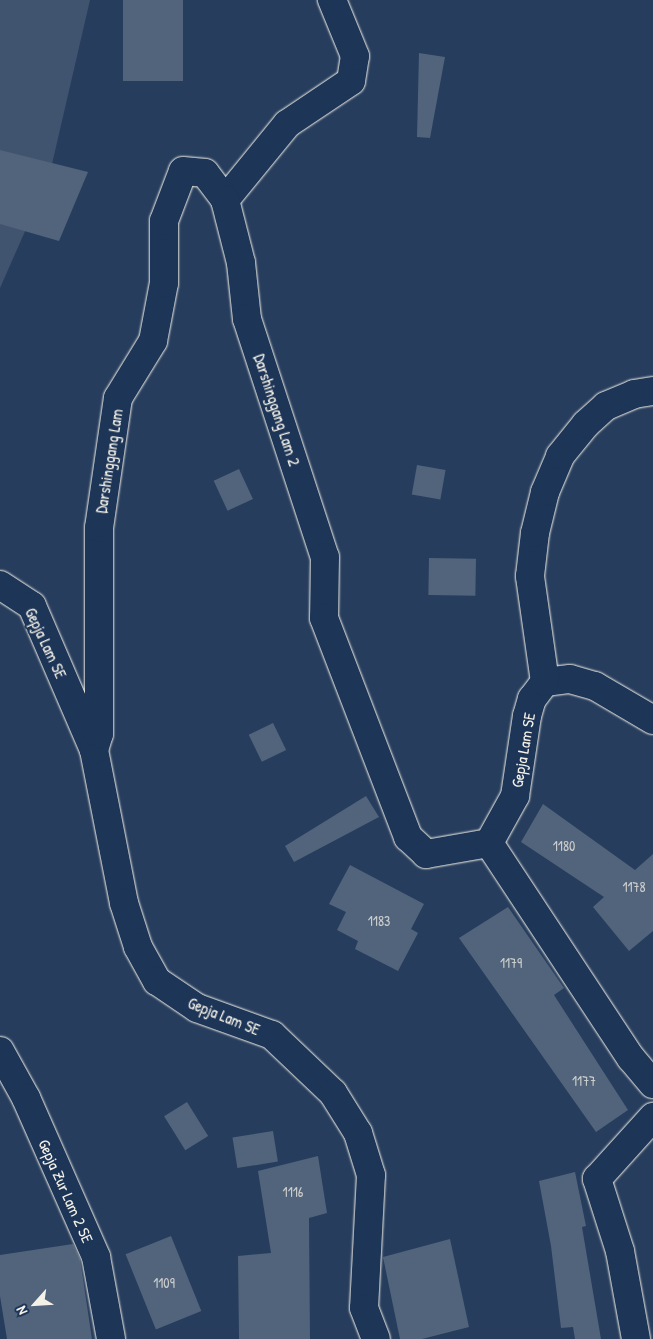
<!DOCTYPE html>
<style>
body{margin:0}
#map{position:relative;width:653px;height:1339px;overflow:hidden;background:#263d5d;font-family:"Patrick Hand",sans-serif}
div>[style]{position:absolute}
.green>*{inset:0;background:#40546f}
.building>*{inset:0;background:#52647b;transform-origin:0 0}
.roads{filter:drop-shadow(0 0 1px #f4f1e8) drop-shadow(0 0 1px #f4f1e8)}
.minor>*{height:28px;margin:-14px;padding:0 14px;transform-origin:14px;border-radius:14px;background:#1d3557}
span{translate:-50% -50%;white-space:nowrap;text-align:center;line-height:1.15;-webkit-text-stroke:4px #1d3557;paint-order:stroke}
.number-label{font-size:14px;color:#cccecd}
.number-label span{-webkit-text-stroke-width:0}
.street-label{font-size:16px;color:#f4f1e8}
.north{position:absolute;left:10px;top:1279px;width:50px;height:50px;-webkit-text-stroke:4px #1d3557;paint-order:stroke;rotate:244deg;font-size:14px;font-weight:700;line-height:20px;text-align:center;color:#f4f1e8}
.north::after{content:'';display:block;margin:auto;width:18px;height:22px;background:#f4f1e8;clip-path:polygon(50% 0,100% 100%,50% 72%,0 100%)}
</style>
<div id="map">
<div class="green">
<i style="clip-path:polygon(0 0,90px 0,49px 177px,0 288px)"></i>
</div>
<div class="building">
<i style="left:123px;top:0;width:60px;height:81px"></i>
<i style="clip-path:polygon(419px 53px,445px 57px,430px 138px,417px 137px)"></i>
<i style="clip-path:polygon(0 150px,88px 172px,59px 241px,0 224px)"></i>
<i style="left:417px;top:465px;width:29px;height:30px;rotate:10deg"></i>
<i style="left:239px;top:469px;width:33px;height:28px;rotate:65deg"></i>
<i style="left:429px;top:558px;width:47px;height:37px;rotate:1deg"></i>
<i style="left:273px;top:723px;width:30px;height:27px;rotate:64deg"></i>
<i style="clip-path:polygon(366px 796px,379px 817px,294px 862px,285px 846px)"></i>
<i style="clip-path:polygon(543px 804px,635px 870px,653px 854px,653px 931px,629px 951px,593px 907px,604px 897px,521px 842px)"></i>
<i style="clip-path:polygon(350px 865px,424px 904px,411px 929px,418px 933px,398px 971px,355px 949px,358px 941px,337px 930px,346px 912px,329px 904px)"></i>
<i style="clip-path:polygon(508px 907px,564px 988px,554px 995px,628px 1110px,596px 1132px,459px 938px)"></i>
<i style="left:187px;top:1102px;width:40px;height:27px;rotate:58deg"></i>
<i style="left:273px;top:1131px;width:31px;height:41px;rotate:81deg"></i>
<i style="clip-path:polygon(318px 1156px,327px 1213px,309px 1218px,310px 1339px,239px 1339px,238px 1256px,271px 1253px,258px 1171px)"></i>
<i style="clip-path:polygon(575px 1172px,586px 1226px,582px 1227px,601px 1339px,575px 1339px,573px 1327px,561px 1328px,551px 1246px,539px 1181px)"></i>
<i style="left:171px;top:1236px;width:81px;height:49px;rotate:68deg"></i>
<i style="clip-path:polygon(450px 1239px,469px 1327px,422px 1339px,400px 1339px,383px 1257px)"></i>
<i style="clip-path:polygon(73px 1244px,80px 1259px,92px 1339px,7px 1339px,0 1296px,0 1255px)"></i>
</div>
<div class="roads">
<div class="minor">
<i style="left:225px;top:200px;width:98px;rotate:-50.8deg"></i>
<i style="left:287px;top:124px;width:77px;rotate:-33.9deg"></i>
<i style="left:351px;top:81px;width:25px;rotate:-81deg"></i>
<i style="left:355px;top:56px;width:61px;rotate:-112.3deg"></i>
<i style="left:0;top:585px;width:38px;rotate:33deg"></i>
<i style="left:32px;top:606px;width:157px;rotate:66.7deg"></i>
<i style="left:94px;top:750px;width:156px;rotate:78.9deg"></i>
<i style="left:124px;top:903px;width:46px;rotate:72.3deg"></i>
<i style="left:138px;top:947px;width:39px;rotate:61deg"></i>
<i style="left:157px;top:981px;width:48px;rotate:34deg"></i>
<i style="left:197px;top:1008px;width:80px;rotate:19.8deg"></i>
<i style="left:272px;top:1035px;width:84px;rotate:43.6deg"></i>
<i style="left:333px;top:1093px;width:47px;rotate:58deg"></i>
<i style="left:358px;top:1133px;width:44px;rotate:72.8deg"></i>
<i style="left:371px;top:1175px;width:133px;rotate:93deg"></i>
<i style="left:364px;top:1308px;width:33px;rotate:69deg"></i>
<i style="left:545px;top:682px;width:25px;rotate:-7deg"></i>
<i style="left:570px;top:679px;width:26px;rotate:16deg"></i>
<i style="left:595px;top:686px;width:67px;rotate:30.4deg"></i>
<i style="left:94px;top:750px;width:17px;rotate:-73deg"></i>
<i style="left:99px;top:734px;width:206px;rotate:-90deg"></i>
<i style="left:99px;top:528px;width:131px;rotate:-81.7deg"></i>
<i style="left:118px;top:398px;width:67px;rotate:-58.4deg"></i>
<i style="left:153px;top:341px;width:59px;rotate:-79.3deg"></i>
<i style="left:164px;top:283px;width:62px;rotate:-90deg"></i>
<i style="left:164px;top:221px;width:53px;rotate:-69.2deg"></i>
<i style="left:183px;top:171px;width:22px;rotate:5deg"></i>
<i style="left:205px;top:173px;width:34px;rotate:53deg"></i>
<i style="left:225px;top:200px;width:65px;rotate:75.7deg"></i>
<i style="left:241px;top:263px;width:56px;rotate:83.9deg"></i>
<i style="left:247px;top:319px;width:250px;rotate:71.9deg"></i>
<i style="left:325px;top:557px;width:61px;rotate:90.9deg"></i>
<i style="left:324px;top:618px;width:235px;rotate:69deg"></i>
<i style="left:408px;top:837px;width:25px;rotate:43deg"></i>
<i style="left:426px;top:854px;width:64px;rotate:-9.9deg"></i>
<i style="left:489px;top:843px;width:54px;rotate:-61deg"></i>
<i style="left:515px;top:796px;width:81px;rotate:-81.5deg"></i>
<i style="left:527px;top:716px;width:18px;rotate:-74deg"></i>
<i style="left:532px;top:699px;width:21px;rotate:-53deg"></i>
<i style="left:545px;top:682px;width:107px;rotate:-98.1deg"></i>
<i style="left:530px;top:576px;width:43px;rotate:-83.4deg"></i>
<i style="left:535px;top:533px;width:42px;rotate:-76.3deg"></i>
<i style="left:545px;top:492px;width:39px;rotate:-67deg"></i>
<i style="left:560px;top:456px;width:41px;rotate:-50.9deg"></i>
<i style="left:586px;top:424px;width:27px;rotate:-42deg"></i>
<i style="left:606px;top:406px;width:30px;rotate:-23deg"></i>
<i style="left:634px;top:394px;width:19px;rotate:-9deg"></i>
<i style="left:489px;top:843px;width:258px;rotate:56.6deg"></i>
<i style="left:631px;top:1058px;width:34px;rotate:50deg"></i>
<i style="left:0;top:1051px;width:54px;rotate:61deg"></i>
<i style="left:26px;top:1098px;width:174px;rotate:66.2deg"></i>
<i style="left:96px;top:1257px;width:83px;rotate:79.6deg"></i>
<i style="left:636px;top:1339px;width:89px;rotate:-100.3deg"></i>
<i style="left:620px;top:1251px;width:76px;rotate:-107.7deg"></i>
<i style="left:597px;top:1179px;width:84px;rotate:-47.9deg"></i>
</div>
</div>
<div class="number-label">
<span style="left:564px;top:846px">1180</span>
<span style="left:634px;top:887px">1178</span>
<span style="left:379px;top:921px">1183</span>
<span style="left:511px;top:963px">1179</span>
<span style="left:584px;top:1081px">1177</span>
<span style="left:293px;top:1192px">1116</span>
<span style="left:164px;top:1283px">1109</span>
</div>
<div class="street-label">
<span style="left:277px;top:410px;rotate:72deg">Darshinggang Lam 2</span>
<span style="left:109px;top:461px;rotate:-81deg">Darshinggang Lam</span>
<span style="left:46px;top:643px;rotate:65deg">Gepja Lam SE</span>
<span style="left:523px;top:750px;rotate:-80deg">Gepja Lam SE</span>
<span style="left:224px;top:1016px;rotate:22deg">Gepja Lam SE</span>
<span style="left:66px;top:1191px;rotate:66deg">Gepja Zur Lam 2 SE</span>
</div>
<div class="north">N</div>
</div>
